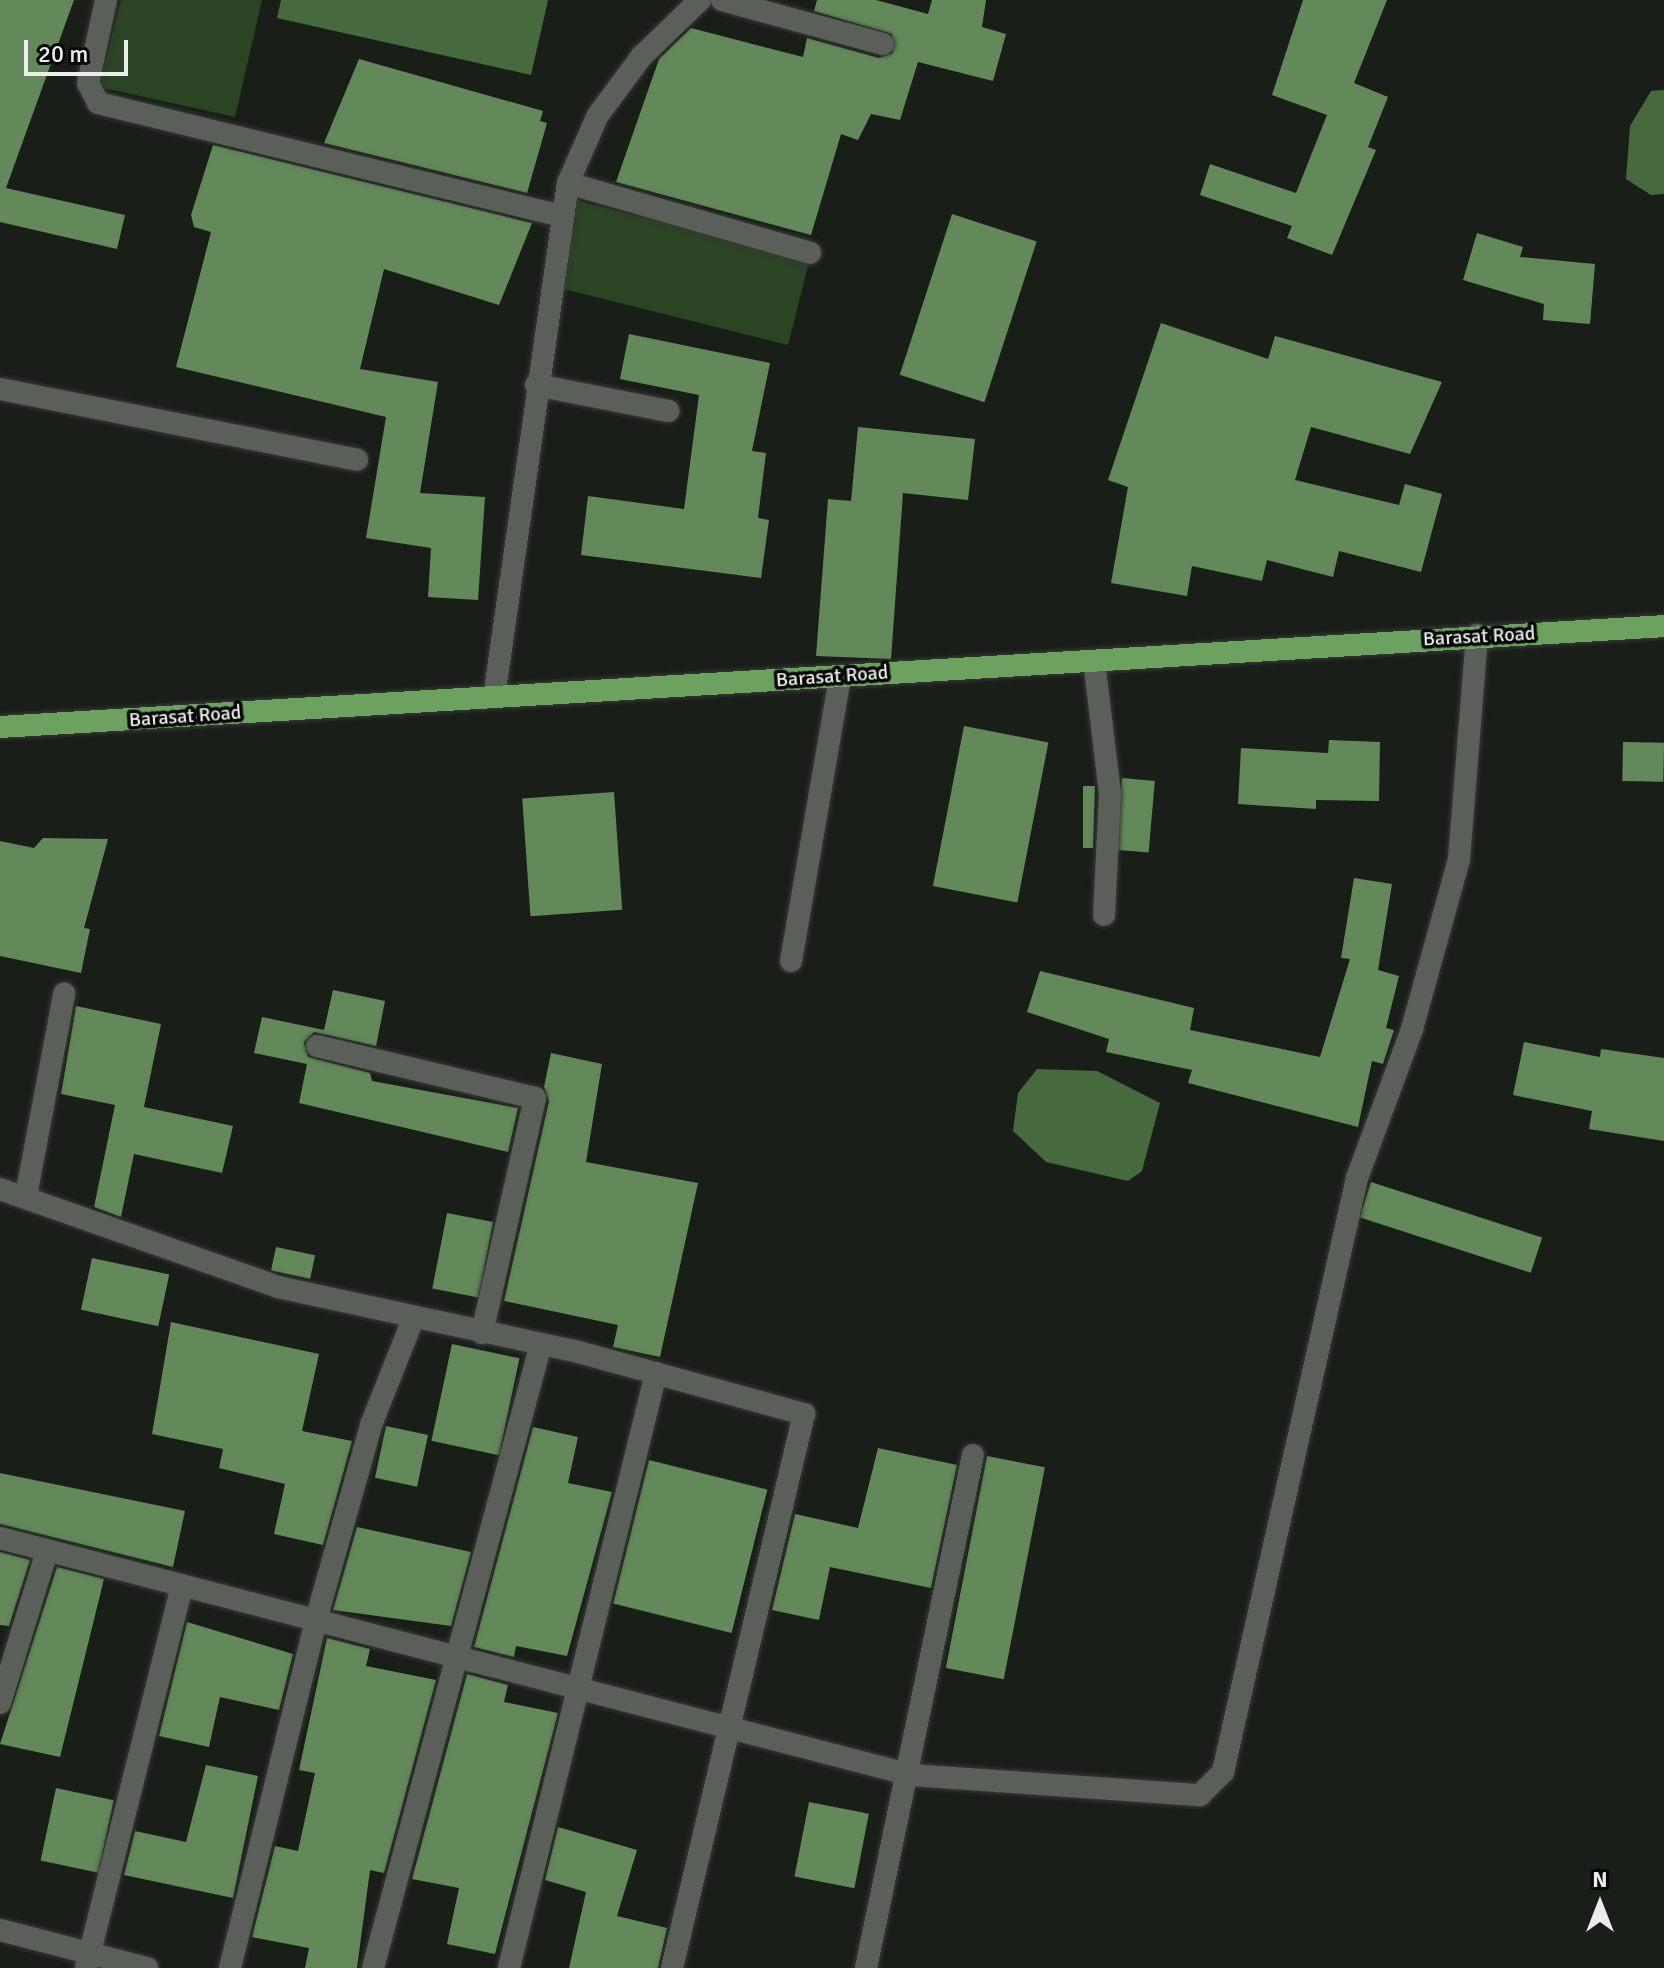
<!DOCTYPE html>
<style>
body{margin:0}
#map{position:relative;width:1664px;height:1968px;overflow:hidden;background:#1a1e19;font-family:Signika,sans-serif}
div>[style]{position:absolute}
.green>*{inset:0;background:#2a4424;transform-origin:0 0}
.water>*{inset:0;background:#466a3d}
.building>*{inset:0;background:#63895a;transform-origin:0 0}
.roads{filter:drop-shadow(0 0 2px #383a37) drop-shadow(0 0 2px #383a37)}
.minor>*{height:22px;margin:-11px;padding:0 11px;transform-origin:11px;border-radius:11px;background:#5a5f59}
.primary>*{height:22px;margin:-11px;padding:0 11px;transform-origin:11px;border-radius:11px;background:#6da160}
span{translate:-50% -50%;white-space:nowrap;text-align:center;line-height:1.15;-webkit-text-stroke:7px #060806;paint-order:stroke}
.street-label{font-size:20px;color:#eaede9}
.north{position:absolute;left:1560px;top:1864px;width:80px;height:80px;-webkit-text-stroke:6px #060806;paint-order:stroke;rotate:0deg;font-size:22px;font-weight:700;line-height:32px;text-align:center;color:#eaede9}
.north::after{content:'';display:block;margin:auto;width:28px;height:36px;background:#eaede9;clip-path:polygon(50% 0,100% 100%,50% 72%,0 100%)}
.scale{position:absolute;left:24px;top:40px;width:104px;height:36px;box-sizing:border-box;border:4px solid #eaede9;border-top:0;padding-left:10px;font-size:24px;line-height:28px;white-space:nowrap;color:#eaede9;-webkit-text-stroke:6px #060806;paint-order:stroke}
</style>
<div id="map">
<div class="green">
<i style="clip-path:polygon(121px 0,262px 0,235px 117px,99px 87px)"></i>
<i style="left:570px;top:199px;width:247px;height:89px;rotate:14deg"></i>
</div>
<div class="water">
<i style="clip-path:polygon(281px 0,548px 0,531px 75px,277px 18px)"></i>
<i style="clip-path:polygon(1664px 90px,1664px 194px,1651px 195px,1626px 179px,1630px 126px,1651px 91px)"></i>
<i style="clip-path:polygon(1037px 1069px,1097px 1071px,1160px 1103px,1142px 1171px,1128px 1181px,1046px 1162px,1013px 1131px,1018px 1093px)"></i>
</div>
<div class="building">
<i style="clip-path:polygon(0 0,74px 0,6px 188px,125px 215px,117px 249px,0 222px)"></i>
<i style="clip-path:polygon(817px 0,876px 0,928px 14px,932px 0,986px 0,982px 27px,1006px 34px,993px 81px,918px 62px,900px 120px,871px 114px,858px 140px,841px 134px,811px 235px,616px 182px,659px 59px,691px 28px,803px 57px,807px 38px,879px 58px,893px 53px,892px 34px,814px 11px)"></i>
<i style="clip-path:polygon(1303px 0,1387px 0,1354px 83px,1388px 97px,1368px 147px,1376px 150px,1332px 255px,1287px 238px,1292px 226px,1200px 195px,1210px 164px,1296px 193px,1327px 115px,1272px 95px)"></i>
<i style="clip-path:polygon(359px 59px,543px 111px,540px 121px,547px 123px,527px 193px,324px 143px)"></i>
<i style="clip-path:polygon(213px 145px,532px 223px,499px 305px,384px 269px,360px 369px,438px 382px,420px 493px,485px 497px,478px 600px,428px 597px,431px 548px,366px 538px,386px 417px,176px 367px,211px 232px,194px 227px,191px 215px)"></i>
<i style="left:952px;top:214px;width:89px;height:169px;rotate:18deg"></i>
<i style="clip-path:polygon(1477px 233px,1523px 247px,1520px 257px,1595px 264px,1590px 324px,1543px 320px,1544px 304px,1463px 280px)"></i>
<i style="clip-path:polygon(1161px 323px,1268px 359px,1275px 336px,1442px 382px,1410px 454px,1311px 427px,1295px 480px,1399px 505px,1405px 484px,1442px 494px,1421px 572px,1339px 551px,1333px 577px,1267px 560px,1262px 581px,1192px 566px,1187px 596px,1111px 583px,1128px 487px,1108px 480px)"></i>
<i style="clip-path:polygon(629px 334px,770px 363px,752px 451px,766px 453px,758px 518px,769px 520px,761px 578px,581px 555px,588px 496px,684px 509px,699px 395px,620px 379px)"></i>
<i style="clip-path:polygon(858px 427px,975px 439px,968px 500px,903px 493px,891px 659px,816px 656px,828px 499px,851px 501px)"></i>
<i style="left:964px;top:726px;width:86px;height:163px;rotate:11deg"></i>
<i style="clip-path:polygon(1329px 740px,1380px 742px,1379px 801px,1316px 800px,1316px 809px,1238px 804px,1241px 748px,1328px 753px)"></i>
<i style="left:1623px;top:742px;width:41px;height:39px;rotate:1deg"></i>
<i style="left:1122px;top:778px;width:33px;height:72px;rotate:5deg"></i>
<i style="clip-path:polygon(1083px 786px,1095px 786px,1093px 848px,1083px 848px)"></i>
<i style="left:614px;top:792px;width:118px;height:92px;rotate:86deg"></i>
<i style="clip-path:polygon(43px 838px,108px 839px,84px 928px,90px 929px,81px 973px,0 956px,0 841px,34px 848px)"></i>
<i style="clip-path:polygon(1354px 878px,1392px 884px,1378px 970px,1399px 976px,1386px 1028px,1394px 1030px,1383px 1064px,1372px 1061px,1358px 1127px,1188px 1083px,1192px 1070px,1106px 1052px,1109px 1039px,1027px 1012px,1040px 971px,1194px 1008px,1190px 1030px,1320px 1057px,1350px 959px,1341px 958px)"></i>
<i style="clip-path:polygon(333px 990px,385px 1001px,376px 1046px,314px 1032px,304px 1042px,308px 1057px,370px 1073px,372px 1081px,518px 1108px,508px 1152px,299px 1103px,307px 1064px,254px 1053px,262px 1017px,324px 1030px)"></i>
<i style="clip-path:polygon(76px 1006px,161px 1024px,144px 1107px,233px 1126px,222px 1173px,134px 1154px,121px 1217px,94px 1207px,115px 1105px,61px 1094px)"></i>
<i style="clip-path:polygon(1524px 1042px,1600px 1057px,1601px 1049px,1664px 1058px,1664px 1141px,1589px 1129px,1592px 1111px,1513px 1095px)"></i>
<i style="clip-path:polygon(551px 1053px,602px 1064px,586px 1162px,698px 1183px,660px 1357px,613px 1347px,618px 1325px,504px 1301px,549px 1101px,544px 1087px)"></i>
<i style="left:1371px;top:1182px;width:180px;height:37px;rotate:18deg"></i>
<i style="left:447px;top:1213px;width:47px;height:77px;rotate:11deg"></i>
<i style="left:276px;top:1247px;width:40px;height:24px;rotate:12deg"></i>
<i style="left:92px;top:1258px;width:79px;height:53px;rotate:12deg"></i>
<i style="clip-path:polygon(171px 1322px,319px 1354px,302px 1431px,352px 1441px,323px 1545px,274px 1534px,285px 1484px,219px 1468px,223px 1449px,152px 1434px)"></i>
<i style="left:452px;top:1344px;width:69px;height:99px;rotate:12deg"></i>
<i style="left:386px;top:1426px;width:43px;height:53px;rotate:12deg"></i>
<i style="clip-path:polygon(533px 1427px,578px 1437px,568px 1483px,612px 1492px,567px 1656px,516px 1646px,514px 1657px,474px 1647px)"></i>
<i style="clip-path:polygon(878px 1448px,957px 1465px,931px 1588px,830px 1567px,819px 1620px,772px 1610px,795px 1514px,858px 1528px)"></i>
<i style="left:987px;top:1456px;width:59px;height:216px;rotate:11deg"></i>
<i style="left:649px;top:1460px;width:122px;height:148px;rotate:14deg"></i>
<i style="clip-path:polygon(0 1473px,185px 1511px,173px 1567px,0 1524px)"></i>
<i style="clip-path:polygon(357px 1527px,471px 1552px,451px 1626px,333px 1610px)"></i>
<i style="clip-path:polygon(0 1552px,30px 1560px,9px 1626px,0 1625px)"></i>
<i style="clip-path:polygon(57px 1567px,104px 1579px,60px 1757px,0 1744px)"></i>
<i style="clip-path:polygon(187px 1622px,293px 1654px,279px 1710px,220px 1697px,209px 1747px,159px 1736px)"></i>
<i style="clip-path:polygon(327px 1638px,370px 1649px,366px 1666px,436px 1680px,384px 1873px,370px 1870px,357px 1968px,305px 1968px,309px 1948px,252px 1937px,275px 1846px,298px 1851px,315px 1773px,299px 1770px)"></i>
<i style="clip-path:polygon(467px 1674px,508px 1685px,504px 1702px,558px 1713px,495px 1954px,447px 1944px,459px 1888px,412px 1879px)"></i>
<i style="clip-path:polygon(206px 1765px,258px 1776px,233px 1898px,124px 1875px,135px 1831px,186px 1842px)"></i>
<i style="left:56px;top:1788px;width:59px;height:74px;rotate:12deg"></i>
<i style="left:809px;top:1802px;width:61px;height:76px;rotate:11deg"></i>
<i style="clip-path:polygon(558px 1827px,637px 1850px,617px 1916px,667px 1928px,658px 1968px,569px 1968px,586px 1892px,545px 1880px)"></i>
</div>
<div class="roads">
<div class="minor">
<i style="left:106px;top:0;width:85px;rotate:102.2deg"></i>
<i style="left:88px;top:83px;width:22px;rotate:63deg"></i>
<i style="left:98px;top:103px;width:474px;rotate:13.7deg"></i>
<i style="left:722px;top:0;width:167px;rotate:15.3deg"></i>
<i style="left:568px;top:183px;width:252px;rotate:16.1deg"></i>
<i style="left:536px;top:385px;width:135px;rotate:11.1deg"></i>
<i style="left:0;top:389px;width:364px;rotate:11.2deg"></i>
<i style="left:1094px;top:661px;width:133px;rotate:83.1deg"></i>
<i style="left:1110px;top:793px;width:122px;rotate:92.8deg"></i>
<i style="left:494px;top:697px;width:519px;rotate:-81.81deg"></i>
<i style="left:568px;top:183px;width:74px;rotate:-66.2deg"></i>
<i style="left:598px;top:115px;width:74px;rotate:-53.3deg"></i>
<i style="left:642px;top:56px;width:81px;rotate:-44deg"></i>
<i style="left:791px;top:961px;width:289px;rotate:-80.2deg"></i>
<i style="left:317px;top:1046px;width:224px;rotate:13.4deg"></i>
<i style="left:535px;top:1098px;width:241px;rotate:102.7deg"></i>
<i style="left:0;top:1189px;width:295px;rotate:19.4deg"></i>
<i style="left:278px;top:1287px;width:304px;rotate:12.2deg"></i>
<i style="left:575px;top:1351px;width:238px;rotate:15.4deg"></i>
<i style="left:804px;top:1414px;width:570px;rotate:103.4deg"></i>
<i style="left:26px;top:1196px;width:206px;rotate:-79.3deg"></i>
<i style="left:0;top:1538px;width:941px;rotate:14.58deg"></i>
<i style="left:911px;top:1775px;width:290px;rotate:4deg"></i>
<i style="left:1200px;top:1795px;width:33px;rotate:-45deg"></i>
<i style="left:1223px;top:1772px;width:609px;rotate:-77.29deg"></i>
<i style="left:1357px;top:1178px;width:159px;rotate:-69.7deg"></i>
<i style="left:1412px;top:1029px;width:176px;rotate:-74.5deg"></i>
<i style="left:1459px;top:859px;width:225px;rotate:-85.4deg"></i>
<i style="left:0;top:1703px;width:159px;rotate:-72.8deg"></i>
<i style="left:0;top:1930px;width:152px;rotate:14.5deg"></i>
<i style="left:86px;top:1968px;width:394px;rotate:-75.9deg"></i>
<i style="left:230px;top:1968px;width:358px;rotate:-76.1deg"></i>
<i style="left:316px;top:1620px;width:203px;rotate:-74.2deg"></i>
<i style="left:371px;top:1425px;width:114px;rotate:-68.4deg"></i>
<i style="left:373px;top:1968px;width:646px;rotate:-74.93deg"></i>
<i style="left:509px;top:1968px;width:613px;rotate:-76.12deg"></i>
<i style="left:866px;top:1968px;width:524px;rotate:-78.22deg"></i>
</div>
<div class="primary">
<i style="left:0;top:727px;width:1667px;rotate:-3.47deg"></i>
</div>
</div>
<div class="street-label">
<span style="left:1479px;top:636px;rotate:-3deg">Barasat Road</span>
<span style="left:832px;top:676px;rotate:-4deg">Barasat Road</span>
<span style="left:185px;top:716px;rotate:-4deg">Barasat Road</span>
</div>
<div class="north">N</div>
<div class="scale">20 m</div>
</div>
